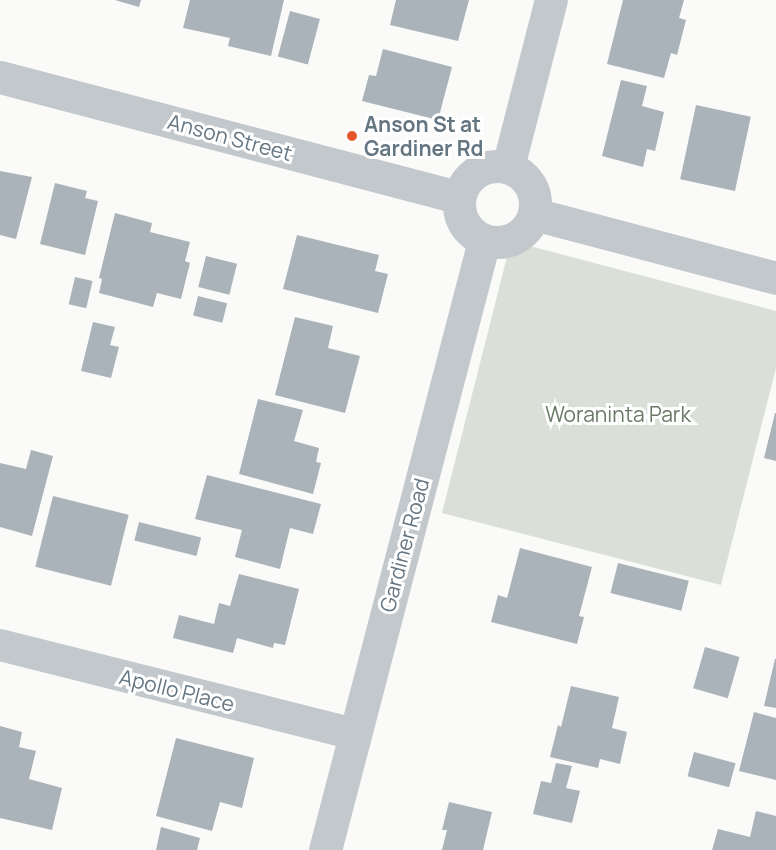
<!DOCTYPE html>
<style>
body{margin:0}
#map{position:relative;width:776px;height:850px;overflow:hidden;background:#fafaf8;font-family:Manrope,sans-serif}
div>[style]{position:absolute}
.green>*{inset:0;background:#dadfd7}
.building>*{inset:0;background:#aab3b9;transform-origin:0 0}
.minor>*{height:32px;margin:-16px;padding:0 16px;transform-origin:16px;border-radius:16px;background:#c3c8cc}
.tertiary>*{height:33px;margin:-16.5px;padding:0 16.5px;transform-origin:16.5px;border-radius:16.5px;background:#c3c8cc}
.tertiary>.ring{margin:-16.5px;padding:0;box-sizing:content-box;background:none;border:33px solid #c3c8cc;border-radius:50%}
.dots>*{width:16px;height:16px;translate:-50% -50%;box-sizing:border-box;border:3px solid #fff;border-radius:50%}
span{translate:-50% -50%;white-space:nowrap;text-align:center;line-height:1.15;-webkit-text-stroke:6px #fff;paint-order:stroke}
.poi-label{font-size:21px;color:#657683;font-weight:700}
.left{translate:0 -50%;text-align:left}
.street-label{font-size:21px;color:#657683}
.park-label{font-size:21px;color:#687a64}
</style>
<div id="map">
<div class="green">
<i style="clip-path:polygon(511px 241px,776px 311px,776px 368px,721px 585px,442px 513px)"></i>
</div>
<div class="building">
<i style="clip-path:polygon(115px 0,141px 0,139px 7px)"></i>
<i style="clip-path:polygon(190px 0,284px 0,271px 56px,228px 46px,230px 38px,183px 28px)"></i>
<i style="clip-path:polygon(396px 0,469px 0,458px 41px,390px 25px)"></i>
<i style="clip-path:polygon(623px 0,684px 0,679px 18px,686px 20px,677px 55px,671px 53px,664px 78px,607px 64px)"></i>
<i style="left:290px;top:11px;width:31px;height:47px;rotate:15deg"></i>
<i style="clip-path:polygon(383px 49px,452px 67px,438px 120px,362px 101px,369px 75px,376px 76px)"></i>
<i style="clip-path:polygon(621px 80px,647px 86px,642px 106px,664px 112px,655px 151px,647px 149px,643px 167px,602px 156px)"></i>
<i style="left:696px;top:105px;width:56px;height:76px;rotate:12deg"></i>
<i style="clip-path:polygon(0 171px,32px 177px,16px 239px,0 235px)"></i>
<i style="clip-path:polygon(55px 183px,87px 191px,85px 198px,98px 201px,85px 255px,40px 244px)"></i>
<i style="clip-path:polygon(115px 213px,152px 223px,150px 232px,190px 242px,185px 261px,190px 263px,181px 299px,157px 293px,153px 307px,99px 293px,102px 279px,99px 278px)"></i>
<i style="clip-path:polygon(297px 235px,379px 255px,375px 271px,388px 274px,378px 313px,283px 289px)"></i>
<i style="left:206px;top:256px;width:32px;height:32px;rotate:14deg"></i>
<i style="left:75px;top:277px;width:18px;height:28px;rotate:13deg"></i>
<i style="left:198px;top:296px;width:30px;height:20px;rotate:14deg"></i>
<i style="clip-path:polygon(295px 317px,333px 326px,328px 348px,360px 356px,345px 413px,275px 395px)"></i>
<i style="clip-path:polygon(93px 322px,115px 327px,110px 345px,119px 347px,111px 378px,81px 371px)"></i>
<i style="clip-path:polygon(258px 399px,303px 410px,294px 441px,319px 448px,316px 462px,321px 463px,313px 494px,239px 474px)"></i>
<i style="clip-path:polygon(775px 413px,776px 413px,776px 461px,764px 458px)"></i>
<i style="clip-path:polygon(31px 450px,53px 456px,32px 536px,0 527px,0 463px,26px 469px)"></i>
<i style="clip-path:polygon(207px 475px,321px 504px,313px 534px,290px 528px,280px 569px,235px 557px,242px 530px,195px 519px)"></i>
<i style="left:53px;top:496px;width:78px;height:73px;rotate:14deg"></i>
<i style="left:139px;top:522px;width:64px;height:19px;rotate:14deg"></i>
<i style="clip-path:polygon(520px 548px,592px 567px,579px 616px,584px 617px,577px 644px,491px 622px,498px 595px,507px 598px)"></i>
<i style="left:618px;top:563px;width:73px;height:31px;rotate:14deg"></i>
<i style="clip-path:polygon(239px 574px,299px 589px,285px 645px,274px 643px,273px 648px,237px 638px,233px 653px,173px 638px,179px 615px,214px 624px,219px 603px,230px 606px)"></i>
<i style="left:705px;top:647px;width:36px;height:43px;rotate:16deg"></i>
<i style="clip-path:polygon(775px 659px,776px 659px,776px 708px,764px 706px)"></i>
<i style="clip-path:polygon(571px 686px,619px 697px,612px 728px,627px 732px,620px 764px,600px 759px,598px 768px,550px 757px,558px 725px,561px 727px)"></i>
<i style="clip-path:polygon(754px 712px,776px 718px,776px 780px,739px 771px)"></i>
<i style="clip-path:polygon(0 726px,22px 732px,19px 747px,36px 751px,29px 779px,62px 788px,52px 830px,0 818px)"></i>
<i style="clip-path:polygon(176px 738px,254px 758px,242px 808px,220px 802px,212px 831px,156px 816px)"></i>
<i style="left:694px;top:752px;width:43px;height:25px;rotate:15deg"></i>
<i style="clip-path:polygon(556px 763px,572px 766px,566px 788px,580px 791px,572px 823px,533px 814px,541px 781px,551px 783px)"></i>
<i style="clip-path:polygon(449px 802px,492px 812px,483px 850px,442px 850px,447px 830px,442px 830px)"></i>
<i style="clip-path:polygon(756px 811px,776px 816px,776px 850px,712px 850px,718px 829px,750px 837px)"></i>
<i style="clip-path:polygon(161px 827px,200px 838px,197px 850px,156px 850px)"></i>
</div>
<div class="minor">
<i style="left:0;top:645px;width:366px;rotate:14.1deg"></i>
</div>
<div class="tertiary">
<i style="left:0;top:77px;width:474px;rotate:14.7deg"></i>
<i class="ring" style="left:459px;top:166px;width:43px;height:43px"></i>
<i style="left:508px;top:167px;width:172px;rotate:-75.6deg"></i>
<i style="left:534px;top:214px;width:250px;rotate:14.8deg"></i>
<i style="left:325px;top:850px;width:629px;rotate:-75.37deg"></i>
</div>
<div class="dots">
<i style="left:352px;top:136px;background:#e4572e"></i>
</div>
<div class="poi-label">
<span class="left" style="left:364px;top:136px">Anson St at<br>Gardiner Rd</span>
</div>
<div class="street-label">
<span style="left:230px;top:137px;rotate:15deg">Anson Street</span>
<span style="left:404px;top:545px;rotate:-75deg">Gardiner Road</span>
<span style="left:177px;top:690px;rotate:14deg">Apollo Place</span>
</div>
<div class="park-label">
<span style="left:618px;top:414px">Woraninta Park</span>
</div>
</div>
